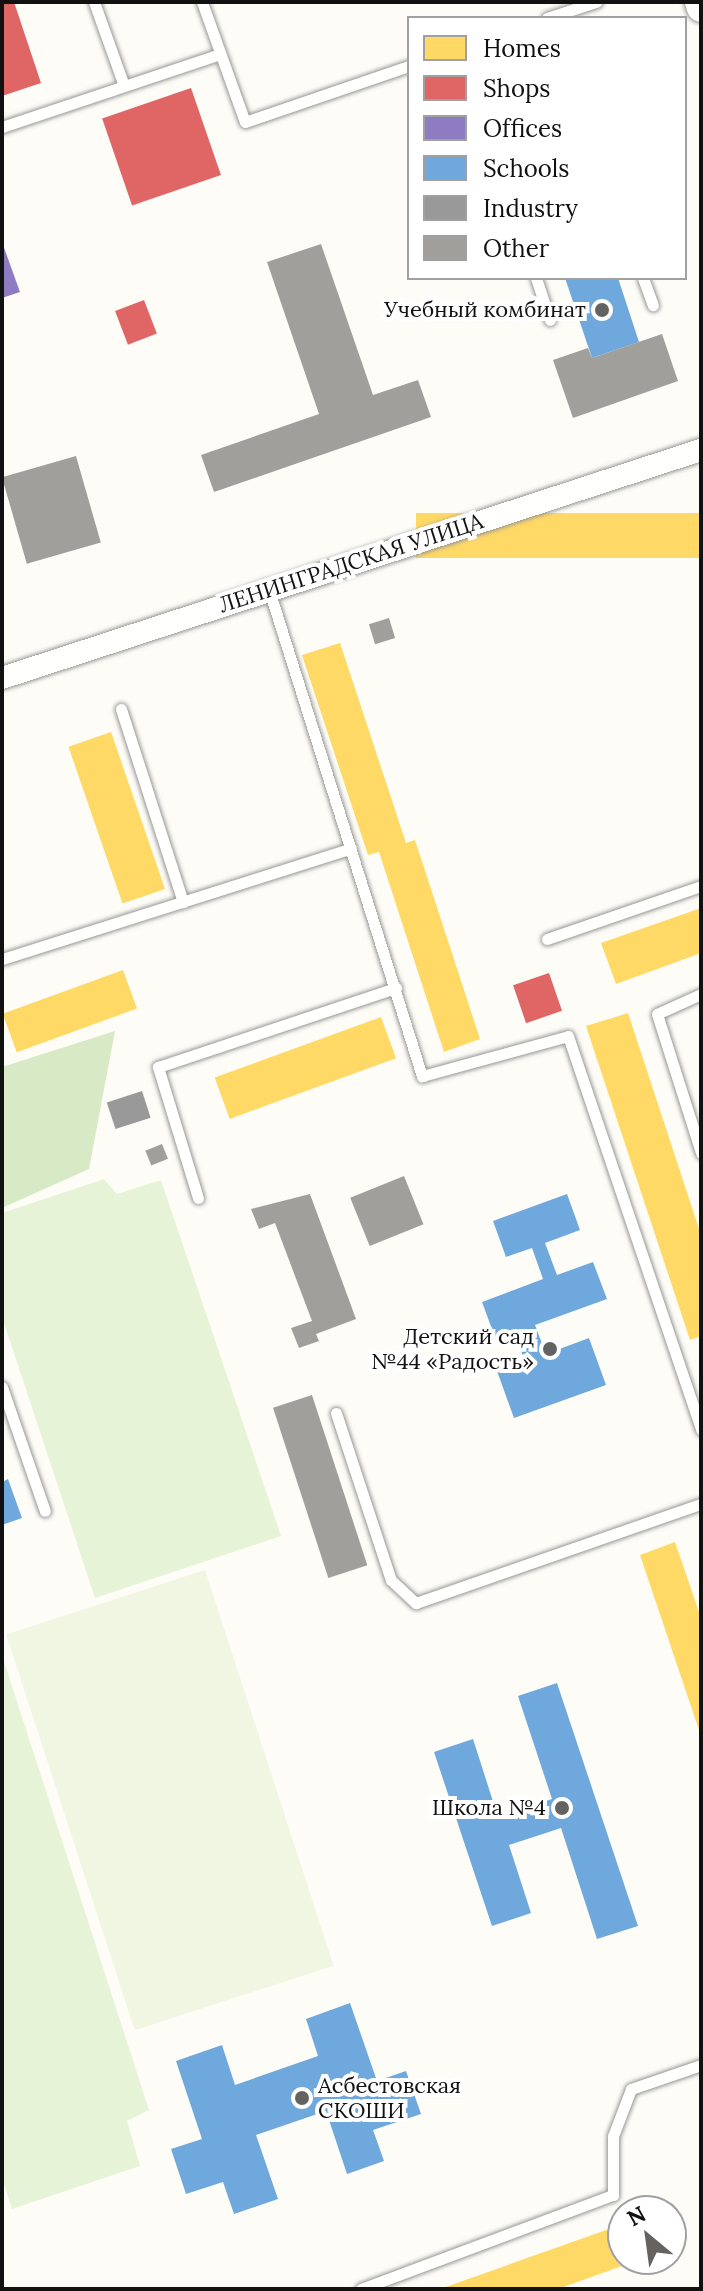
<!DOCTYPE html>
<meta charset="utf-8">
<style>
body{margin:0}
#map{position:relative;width:703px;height:2291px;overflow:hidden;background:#fdfcf7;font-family:Lora,serif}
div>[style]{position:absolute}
.green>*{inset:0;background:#e7f3d7}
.forest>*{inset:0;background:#d8eac5}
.pitch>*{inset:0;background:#f0f6e1;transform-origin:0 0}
.homes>*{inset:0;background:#ffd966;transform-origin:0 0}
.shops>*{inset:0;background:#e06666;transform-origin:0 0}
.offices>*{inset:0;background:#8e7cc3}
.schools>*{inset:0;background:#6fa8dc}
.industry>*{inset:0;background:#999;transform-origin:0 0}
.building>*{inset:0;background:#a19f9c;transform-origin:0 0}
.roads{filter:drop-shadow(0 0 2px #979795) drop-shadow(0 0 2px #979795)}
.service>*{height:11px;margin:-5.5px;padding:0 5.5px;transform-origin:5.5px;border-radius:5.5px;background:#fffffe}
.minor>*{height:22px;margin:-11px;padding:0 11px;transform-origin:11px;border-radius:11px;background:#fffffe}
.tertiary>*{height:28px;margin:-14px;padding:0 14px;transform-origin:14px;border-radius:14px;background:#fffffe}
.dots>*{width:22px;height:22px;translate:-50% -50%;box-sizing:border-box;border:4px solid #fff;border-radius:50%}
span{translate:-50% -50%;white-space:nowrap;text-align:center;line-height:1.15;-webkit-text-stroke:8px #fff;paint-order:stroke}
.poi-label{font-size:22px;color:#111}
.right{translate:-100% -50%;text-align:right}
.left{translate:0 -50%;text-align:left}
.street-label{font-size:22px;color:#111}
.frame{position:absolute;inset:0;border:4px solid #111;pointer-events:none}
.legend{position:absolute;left:407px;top:16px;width:280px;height:264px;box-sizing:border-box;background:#fff;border:2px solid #a0a0a0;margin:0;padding:10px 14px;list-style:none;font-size:24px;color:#111}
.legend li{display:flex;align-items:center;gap:16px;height:40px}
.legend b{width:40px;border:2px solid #a0a0a0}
.north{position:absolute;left:607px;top:2195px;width:80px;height:80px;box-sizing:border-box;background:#fff;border:2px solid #a0a0a0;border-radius:50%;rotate:331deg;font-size:22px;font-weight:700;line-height:32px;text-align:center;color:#111}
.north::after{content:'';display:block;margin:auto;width:28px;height:36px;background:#646362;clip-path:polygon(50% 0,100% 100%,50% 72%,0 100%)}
</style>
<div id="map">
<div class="green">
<i style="clip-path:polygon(104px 1179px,117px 1194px,161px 1180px,281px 1536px,95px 1598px,2px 1317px,2px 1213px)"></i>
<i style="clip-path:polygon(2px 1655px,149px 2110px,127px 2121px,140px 2166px,12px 2209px,2px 2178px)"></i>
</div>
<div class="forest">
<i style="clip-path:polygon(115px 1031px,89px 1169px,2px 1208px,2px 1067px)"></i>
</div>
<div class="pitch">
<i style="left:205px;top:1570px;width:416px;height:209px;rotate:72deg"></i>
</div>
<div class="homes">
<i style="left:701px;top:513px;width:45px;height:285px;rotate:90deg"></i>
<i style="clip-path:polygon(340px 643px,406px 843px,415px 840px,480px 1039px,444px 1052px,379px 852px,368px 855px,302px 655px)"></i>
<i style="left:111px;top:732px;width:166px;height:45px;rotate:71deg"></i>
<i style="clip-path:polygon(701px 908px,701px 953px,616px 984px,601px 943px)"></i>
<i style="left:123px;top:970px;width:41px;height:128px;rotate:70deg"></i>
<i style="clip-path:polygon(628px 1013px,701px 1235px,701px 1336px,690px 1340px,586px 1026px)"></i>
<i style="left:381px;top:1017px;width:44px;height:177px;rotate:70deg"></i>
<i style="clip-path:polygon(675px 1542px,701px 1618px,700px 1733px,640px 1555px)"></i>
<i style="clip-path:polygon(609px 2229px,622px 2266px,558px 2289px,440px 2289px)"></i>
</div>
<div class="shops">
<i style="clip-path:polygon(2px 2px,14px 2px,41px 83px,2px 96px)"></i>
<i style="left:191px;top:88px;width:92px;height:94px;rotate:71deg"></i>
<i style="left:144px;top:300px;width:36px;height:31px;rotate:69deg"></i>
<i style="left:549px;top:973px;width:40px;height:38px;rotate:71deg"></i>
</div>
<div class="offices">
<i style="clip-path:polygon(2px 242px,20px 292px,2px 298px)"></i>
</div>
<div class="schools">
<i style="clip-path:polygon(565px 278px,618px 278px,639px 342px,592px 358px)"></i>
<i style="clip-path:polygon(567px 1194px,580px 1230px,545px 1243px,557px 1275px,593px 1262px,607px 1299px,535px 1325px,546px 1354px,589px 1338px,606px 1385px,514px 1418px,497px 1371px,525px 1361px,514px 1333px,496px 1340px,482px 1302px,543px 1279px,532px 1248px,506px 1257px,493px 1221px)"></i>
<i style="clip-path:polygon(8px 1479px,22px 1518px,2px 1525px,2px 1482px)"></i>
<i style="clip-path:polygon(557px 1683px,638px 1926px,597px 1939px,561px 1828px,509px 1845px,531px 1913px,492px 1926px,434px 1752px,473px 1739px,498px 1817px,552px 1799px,518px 1696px)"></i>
<i style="clip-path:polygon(350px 2003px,377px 2081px,406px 2071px,421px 2114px,373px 2130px,384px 2161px,347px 2174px,326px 2111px,256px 2135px,278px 2199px,234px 2214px,223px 2182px,186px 2194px,171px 2149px,202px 2139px,176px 2061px,222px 2045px,235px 2085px,318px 2056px,306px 2019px)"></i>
</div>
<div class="industry">
<i style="left:142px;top:1091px;width:28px;height:37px;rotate:72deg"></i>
</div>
<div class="building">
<i style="clip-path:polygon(321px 244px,373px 395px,418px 380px,431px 417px,214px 492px,201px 455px,319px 414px,267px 262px)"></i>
<i style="clip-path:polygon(662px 334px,678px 381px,573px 418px,553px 360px,588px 348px,592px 358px)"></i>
<i style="left:76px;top:456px;width:90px;height:77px;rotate:74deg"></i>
<i style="left:389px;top:618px;width:21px;height:21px;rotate:73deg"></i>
<i style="left:162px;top:1144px;width:16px;height:18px;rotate:68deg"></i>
<i style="left:404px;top:1176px;width:52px;height:58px;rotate:68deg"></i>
<i style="clip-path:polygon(310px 1194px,356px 1319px,316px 1334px,319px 1341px,299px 1348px,291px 1328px,312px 1321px,275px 1223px,259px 1229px,251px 1209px)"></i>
<i style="left:312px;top:1395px;width:179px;height:41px;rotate:72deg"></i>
</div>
<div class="roads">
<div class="service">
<i style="left:94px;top:2px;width:89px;rotate:70.3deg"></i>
<i style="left:202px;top:2px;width:127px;rotate:70.3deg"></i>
<i style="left:245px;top:122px;width:173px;rotate:-18.9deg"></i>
<i style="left:547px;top:18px;width:52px;rotate:-18.1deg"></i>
<i style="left:2px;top:127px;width:230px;rotate:-18.5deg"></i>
<i style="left:536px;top:278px;width:44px;rotate:71.6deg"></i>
<i style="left:643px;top:278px;width:29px;rotate:70deg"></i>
<i style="left:269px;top:590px;width:510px;rotate:72.53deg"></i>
<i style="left:422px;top:1076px;width:151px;rotate:-15.3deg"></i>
<i style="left:568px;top:1036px;width:416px;rotate:71.3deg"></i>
<i style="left:121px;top:709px;width:203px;rotate:72.2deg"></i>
<i style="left:547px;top:939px;width:163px;rotate:-19deg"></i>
<i style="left:2px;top:959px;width:366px;rotate:-17.6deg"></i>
<i style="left:701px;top:994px;width:48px;rotate:155.6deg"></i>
<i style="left:657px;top:1014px;width:146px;rotate:72.4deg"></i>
<i style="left:198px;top:1198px;width:137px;rotate:-107deg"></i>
<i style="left:158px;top:1067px;width:251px;rotate:-18.4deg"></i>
<i style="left:2px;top:1387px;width:131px;rotate:70.9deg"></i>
<i style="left:336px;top:1413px;width:176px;rotate:71.8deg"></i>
<i style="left:391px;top:1580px;width:34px;rotate:43deg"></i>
<i style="left:416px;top:1603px;width:302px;rotate:-19.2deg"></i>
<i style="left:361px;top:2289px;width:269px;rotate:-20.5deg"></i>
<i style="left:613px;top:2195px;width:59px;rotate:-90deg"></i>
<i style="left:613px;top:2136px;width:50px;rotate:-69deg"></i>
<i style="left:631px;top:2089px;width:74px;rotate:-18.9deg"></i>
</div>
<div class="minor">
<i style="left:2px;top:678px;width:735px;rotate:-18.07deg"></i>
</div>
<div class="tertiary">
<i style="left:699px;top:2px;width:6px;rotate:72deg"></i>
</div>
</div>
<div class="dots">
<i style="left:602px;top:310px;background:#646362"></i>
<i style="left:550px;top:1349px;background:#646362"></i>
<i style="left:562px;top:1808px;background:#646362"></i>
<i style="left:302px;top:2098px;background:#646362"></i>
</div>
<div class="poi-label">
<span class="right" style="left:586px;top:310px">Учебный комбинат</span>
<span class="right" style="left:534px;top:1349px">Детский сад<br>№44 «Радость»</span>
<span class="right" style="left:546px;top:1808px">Школа №4</span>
<span class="left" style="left:318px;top:2098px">Асбестовская<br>СКОШИ</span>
</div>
<div class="street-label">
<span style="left:351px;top:563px;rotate:-18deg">ЛЕНИНГРАДСКАЯ УЛИЦА</span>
</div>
<div class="frame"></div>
<ul class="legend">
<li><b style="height:22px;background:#ffd966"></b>Homes</li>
<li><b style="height:22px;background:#e06666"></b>Shops</li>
<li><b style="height:22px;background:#8e7cc3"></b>Offices</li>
<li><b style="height:22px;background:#6fa8dc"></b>Schools</li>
<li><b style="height:22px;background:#999"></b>Industry</li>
<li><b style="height:22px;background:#a19f9c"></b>Other</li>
</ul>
<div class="north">N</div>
</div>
